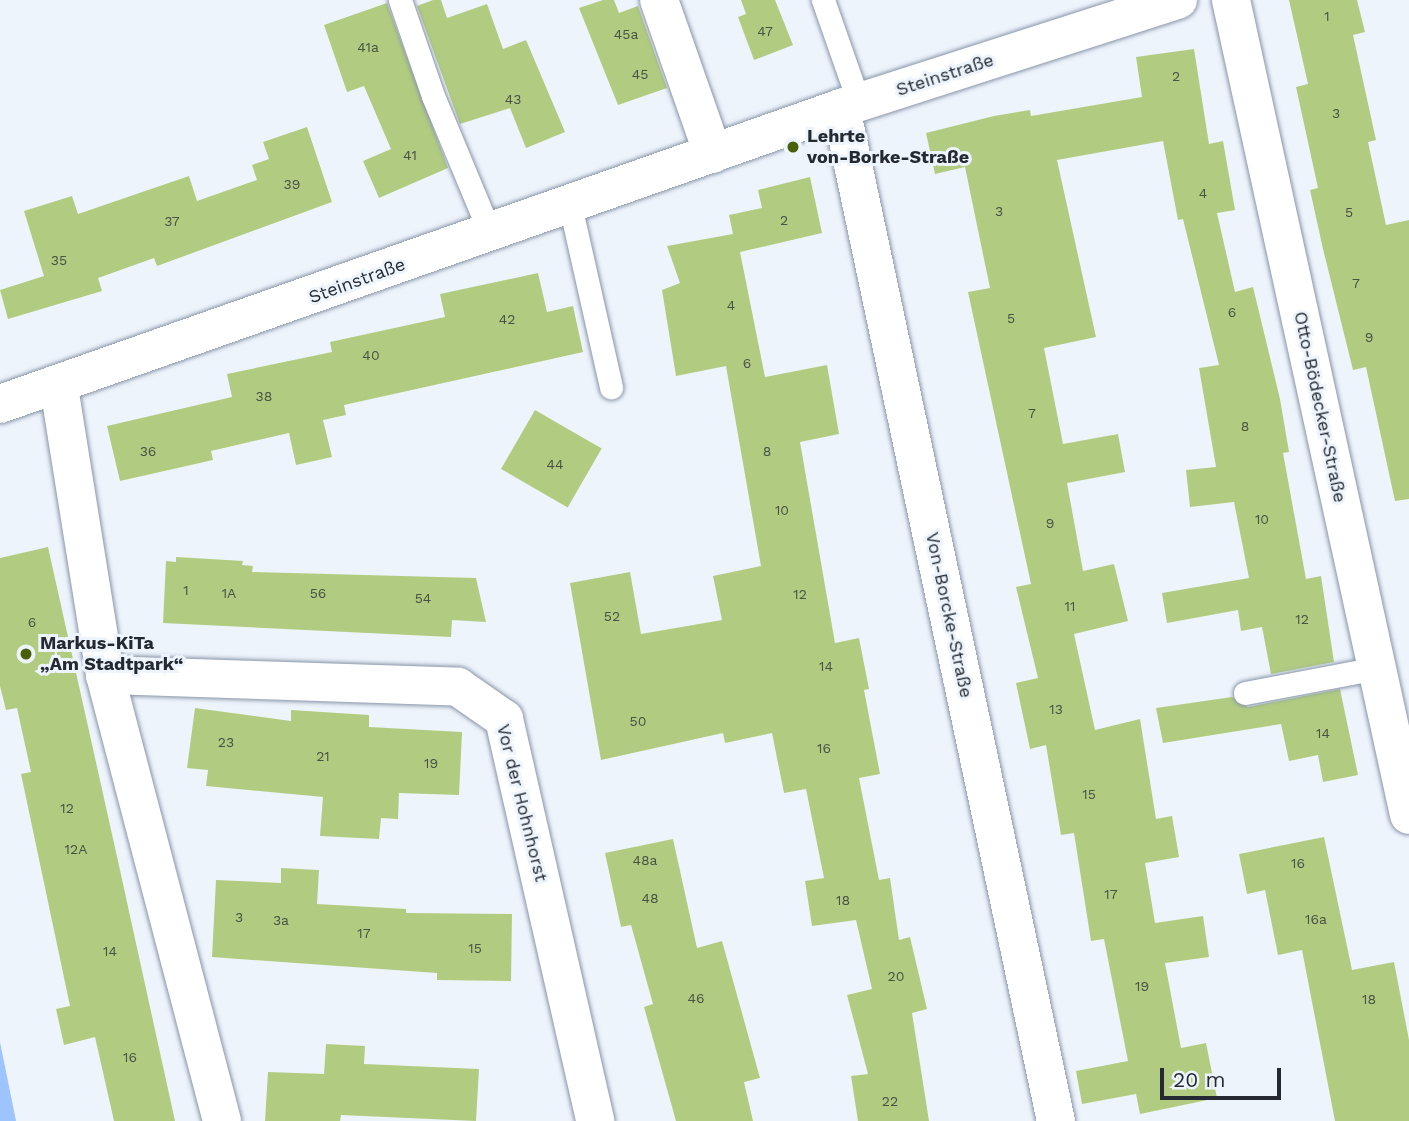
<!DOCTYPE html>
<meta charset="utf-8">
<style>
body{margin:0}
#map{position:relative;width:1409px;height:1121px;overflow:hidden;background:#eef4fc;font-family:"Work Sans",sans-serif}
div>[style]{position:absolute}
.green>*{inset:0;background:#9ec4fd}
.building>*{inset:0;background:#b1cc81;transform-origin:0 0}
.roads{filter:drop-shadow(0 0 2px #8895a8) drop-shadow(0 0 2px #8895a8)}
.lane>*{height:23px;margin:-11.5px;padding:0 11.5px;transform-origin:11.5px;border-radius:11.5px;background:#fff}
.street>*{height:38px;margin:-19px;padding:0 19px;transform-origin:19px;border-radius:19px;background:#fff}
.dots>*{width:19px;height:19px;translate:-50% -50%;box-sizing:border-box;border:4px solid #eef4fc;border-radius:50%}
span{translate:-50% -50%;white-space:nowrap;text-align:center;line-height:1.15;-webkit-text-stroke:6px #eef4fc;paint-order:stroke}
.number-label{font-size:14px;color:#485246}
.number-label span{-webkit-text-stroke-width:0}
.street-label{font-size:18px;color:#252a32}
.poi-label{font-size:18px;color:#252a32;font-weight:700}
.left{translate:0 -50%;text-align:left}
.scale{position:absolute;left:1160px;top:1068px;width:121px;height:32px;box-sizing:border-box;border:4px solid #252a32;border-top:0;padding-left:9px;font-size:21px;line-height:24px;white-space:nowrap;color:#252a32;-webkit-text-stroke:5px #eef4fc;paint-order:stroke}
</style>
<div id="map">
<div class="green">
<i style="clip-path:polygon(0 1042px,16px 1121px,0 1121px)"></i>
</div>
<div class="building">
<i style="clip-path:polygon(433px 0,441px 0,447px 18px,487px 4px,503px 49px,526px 40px,565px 132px,526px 148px,510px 108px,460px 124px,417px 6px)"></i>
<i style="clip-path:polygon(603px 0,614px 0,619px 13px,638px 6px,667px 88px,618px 105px,579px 8px)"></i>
<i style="clip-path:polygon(741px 0,775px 0,793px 45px,754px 60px,738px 17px,746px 14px)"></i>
<i style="clip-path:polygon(1289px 0,1357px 0,1365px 32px,1353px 35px,1376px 140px,1368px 142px,1386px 225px,1409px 220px,1409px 499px,1395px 501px,1366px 367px,1353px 370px,1323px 249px,1310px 190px,1318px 188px,1296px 87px,1308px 84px)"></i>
<i style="clip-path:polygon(387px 3px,448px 168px,379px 198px,363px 161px,391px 149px,364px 86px,347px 92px,324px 25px)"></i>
<i style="clip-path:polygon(1194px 49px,1209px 144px,1223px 141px,1235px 210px,1217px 213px,1235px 292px,1253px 287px,1280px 399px,1289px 452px,1283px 453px,1306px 579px,1321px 576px,1334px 662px,1271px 674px,1262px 627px,1241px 631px,1238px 610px,1167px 623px,1162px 593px,1249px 578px,1234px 502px,1190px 507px,1186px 470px,1216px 467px,1199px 368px,1219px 365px,1183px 219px,1178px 220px,1163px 141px,1057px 160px,1096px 337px,1044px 348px,1063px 444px,1118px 434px,1125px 472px,1067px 483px,1083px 571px,1114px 564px,1128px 621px,1074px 634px,1095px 730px,1140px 719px,1156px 819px,1172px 816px,1179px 857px,1145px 863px,1155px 923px,1203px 916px,1209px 957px,1165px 963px,1181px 1048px,1206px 1043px,1217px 1098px,1140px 1114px,1136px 1094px,1082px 1104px,1076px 1071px,1128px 1061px,1104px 939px,1091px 941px,1074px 833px,1061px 835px,1046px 745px,1030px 749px,1016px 683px,1038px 678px,1016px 587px,1031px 584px,968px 292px,990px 288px,965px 167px,935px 174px,926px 133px,994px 116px,1030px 110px,1031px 116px,1142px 97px,1136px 57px)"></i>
<i style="clip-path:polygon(307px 127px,332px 202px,157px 266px,154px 258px,98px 278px,102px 291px,8px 319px,0 290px,44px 276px,24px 211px,72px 196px,78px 214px,189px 176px,197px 201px,257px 180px,252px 165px,269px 159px,263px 142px)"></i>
<i style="clip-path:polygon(810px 177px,822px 233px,740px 252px,765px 377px,827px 365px,839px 434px,800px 442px,835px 643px,859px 638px,869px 689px,864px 690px,880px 774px,859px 778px,879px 880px,890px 878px,899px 940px,910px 937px,927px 1009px,912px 1013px,929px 1121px,858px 1121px,851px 1076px,868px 1074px,847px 995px,872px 989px,856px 920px,812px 926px,805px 881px,824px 878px,806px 789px,784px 793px,772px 733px,725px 743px,723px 733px,601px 760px,570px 583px,630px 572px,641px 634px,722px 620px,713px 576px,761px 566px,726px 366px,676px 376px,662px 290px,680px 283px,667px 246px,733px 234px,729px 215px,762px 208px,758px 190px)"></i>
<i style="clip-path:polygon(538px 273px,547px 312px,573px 306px,583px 352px,344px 405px,346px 415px,323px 420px,332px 457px,296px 465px,289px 433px,211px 451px,213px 460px,120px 481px,107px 426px,232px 397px,227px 374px,332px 352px,330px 342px,445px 317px,440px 294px)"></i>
<i style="left:535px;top:410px;width:77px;height:68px;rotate:30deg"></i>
<i style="clip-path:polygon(48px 547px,118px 861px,175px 1121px,114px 1121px,95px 1037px,64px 1045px,56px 1009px,70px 1006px,21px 774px,31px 772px,17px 708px,6px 710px,0 686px,0 558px)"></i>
<i style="clip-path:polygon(176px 557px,243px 561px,242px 565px,253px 566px,252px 572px,476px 578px,486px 622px,452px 620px,451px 637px,163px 623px,166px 561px,176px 562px)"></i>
<i style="clip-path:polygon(1340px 689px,1358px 775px,1323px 782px,1318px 755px,1289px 761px,1281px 724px,1163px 743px,1156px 708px,1232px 697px,1248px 707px)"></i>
<i style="clip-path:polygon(195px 708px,291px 721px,291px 710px,369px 715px,369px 727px,462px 732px,459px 795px,399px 793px,398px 819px,381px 818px,379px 839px,320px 836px,323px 797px,206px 786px,208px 770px,187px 768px)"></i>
<i style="clip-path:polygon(1324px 837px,1352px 970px,1394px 962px,1409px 1040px,1409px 1121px,1335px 1121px,1302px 950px,1278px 955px,1265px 890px,1247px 894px,1239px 854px)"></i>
<i style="clip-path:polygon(673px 839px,697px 948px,722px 941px,760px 1078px,744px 1082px,753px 1121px,676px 1121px,644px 1007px,653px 1004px,631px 925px,621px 927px,605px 853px)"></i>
<i style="clip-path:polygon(281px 868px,319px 870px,317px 904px,406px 909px,406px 913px,512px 914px,511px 981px,437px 980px,437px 973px,212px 957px,216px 880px,281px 883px)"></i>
<i style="clip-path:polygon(326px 1044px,365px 1046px,364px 1064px,479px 1069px,476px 1121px,341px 1115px,340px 1121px,265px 1121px,268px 1072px,324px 1074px)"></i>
</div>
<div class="roads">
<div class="lane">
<i style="left:400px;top:0;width:102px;rotate:71deg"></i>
<i style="left:433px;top:96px;width:148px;rotate:67.4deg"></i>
<i style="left:823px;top:0;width:109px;rotate:70.7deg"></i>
<i style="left:570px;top:205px;width:187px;rotate:77.3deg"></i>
<i style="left:1245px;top:693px;width:134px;rotate:-10.7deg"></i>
</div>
<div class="street">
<i style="left:659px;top:0;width:163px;rotate:70.7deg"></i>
<i style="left:1231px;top:0;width:834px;rotate:77.68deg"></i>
<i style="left:841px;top:108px;width:1036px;rotate:78.02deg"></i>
<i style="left:59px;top:387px;width:292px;rotate:80.9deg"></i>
<i style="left:105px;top:675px;width:461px;rotate:75.3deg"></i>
<i style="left:0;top:404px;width:892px;rotate:-19.39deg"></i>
<i style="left:841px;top:108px;width:354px;rotate:-17.8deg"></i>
<i style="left:105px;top:675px;width:353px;rotate:1.9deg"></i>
<i style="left:458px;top:687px;width:56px;rotate:34.8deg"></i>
<i style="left:504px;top:719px;width:412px;rotate:77.2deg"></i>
</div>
</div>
<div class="dots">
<i style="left:793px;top:147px;background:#49600b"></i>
<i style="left:26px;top:654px;background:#49600b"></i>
</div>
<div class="number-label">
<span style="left:1327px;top:16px">1</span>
<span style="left:765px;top:31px">47</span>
<span style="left:626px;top:34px">45a</span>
<span style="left:368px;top:47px">41a</span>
<span style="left:640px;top:74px">45</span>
<span style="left:1176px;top:76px">2</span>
<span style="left:513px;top:99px">43</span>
<span style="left:1336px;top:113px">3</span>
<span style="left:410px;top:155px">41</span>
<span style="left:292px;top:184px">39</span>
<span style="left:1203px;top:193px">4</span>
<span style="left:999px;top:211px">3</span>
<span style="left:1349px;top:212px">5</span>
<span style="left:784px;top:220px">2</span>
<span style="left:172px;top:221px">37</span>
<span style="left:59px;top:260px">35</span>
<span style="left:1356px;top:283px">7</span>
<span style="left:731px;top:305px">4</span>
<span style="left:1232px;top:312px">6</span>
<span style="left:1011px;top:318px">5</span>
<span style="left:507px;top:319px">42</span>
<span style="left:1369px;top:337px">9</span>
<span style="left:371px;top:355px">40</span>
<span style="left:747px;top:363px">6</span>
<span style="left:264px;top:396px">38</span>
<span style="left:1032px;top:413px">7</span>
<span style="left:1245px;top:426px">8</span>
<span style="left:148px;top:451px">36</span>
<span style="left:767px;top:451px">8</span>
<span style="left:555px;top:464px">44</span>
<span style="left:782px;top:510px">10</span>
<span style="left:1262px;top:519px">10</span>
<span style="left:1050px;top:523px">9</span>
<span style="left:186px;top:590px">1</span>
<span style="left:229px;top:593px">1A</span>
<span style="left:318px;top:593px">56</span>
<span style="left:800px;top:594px">12</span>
<span style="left:423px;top:598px">54</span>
<span style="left:1070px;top:606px">11</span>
<span style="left:612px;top:616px">52</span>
<span style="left:1302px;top:619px">12</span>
<span style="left:32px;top:622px">6</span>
<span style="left:826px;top:666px">14</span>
<span style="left:1056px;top:709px">13</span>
<span style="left:638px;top:721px">50</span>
<span style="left:1323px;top:733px">14</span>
<span style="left:226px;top:742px">23</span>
<span style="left:824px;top:748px">16</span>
<span style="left:323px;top:756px">21</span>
<span style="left:431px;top:763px">19</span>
<span style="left:1089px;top:794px">15</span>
<span style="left:67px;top:808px">12</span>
<span style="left:76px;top:849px">12A</span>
<span style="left:645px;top:860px">48a</span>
<span style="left:1298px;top:863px">16</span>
<span style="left:1111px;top:894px">17</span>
<span style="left:650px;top:898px">48</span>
<span style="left:843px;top:900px">18</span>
<span style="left:239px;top:917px">3</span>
<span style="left:1316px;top:919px">16a</span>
<span style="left:281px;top:920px">3a</span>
<span style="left:364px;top:933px">17</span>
<span style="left:475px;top:948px">15</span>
<span style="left:110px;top:951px">14</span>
<span style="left:896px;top:976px">20</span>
<span style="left:1142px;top:986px">19</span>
<span style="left:696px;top:998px">46</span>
<span style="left:1369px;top:999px">18</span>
<span style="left:130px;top:1057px">16</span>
<span style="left:890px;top:1101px">22</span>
</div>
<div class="street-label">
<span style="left:945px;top:75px;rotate:-18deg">Steinstraße</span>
<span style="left:357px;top:281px;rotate:-20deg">Steinstraße</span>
<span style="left:1320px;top:407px;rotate:78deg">Otto-Bödecker-Straße</span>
<span style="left:949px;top:615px;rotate:78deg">Von-Borcke-Straße</span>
<span style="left:522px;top:803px;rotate:76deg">Vor der Hohnhorst</span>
</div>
<div class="poi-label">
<span class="left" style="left:807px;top:147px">Lehrte<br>von-Borke-Straße</span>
<span class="left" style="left:40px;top:654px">Markus-KiTa<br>„Am Stadtpark“</span>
</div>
<div class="scale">20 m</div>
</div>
